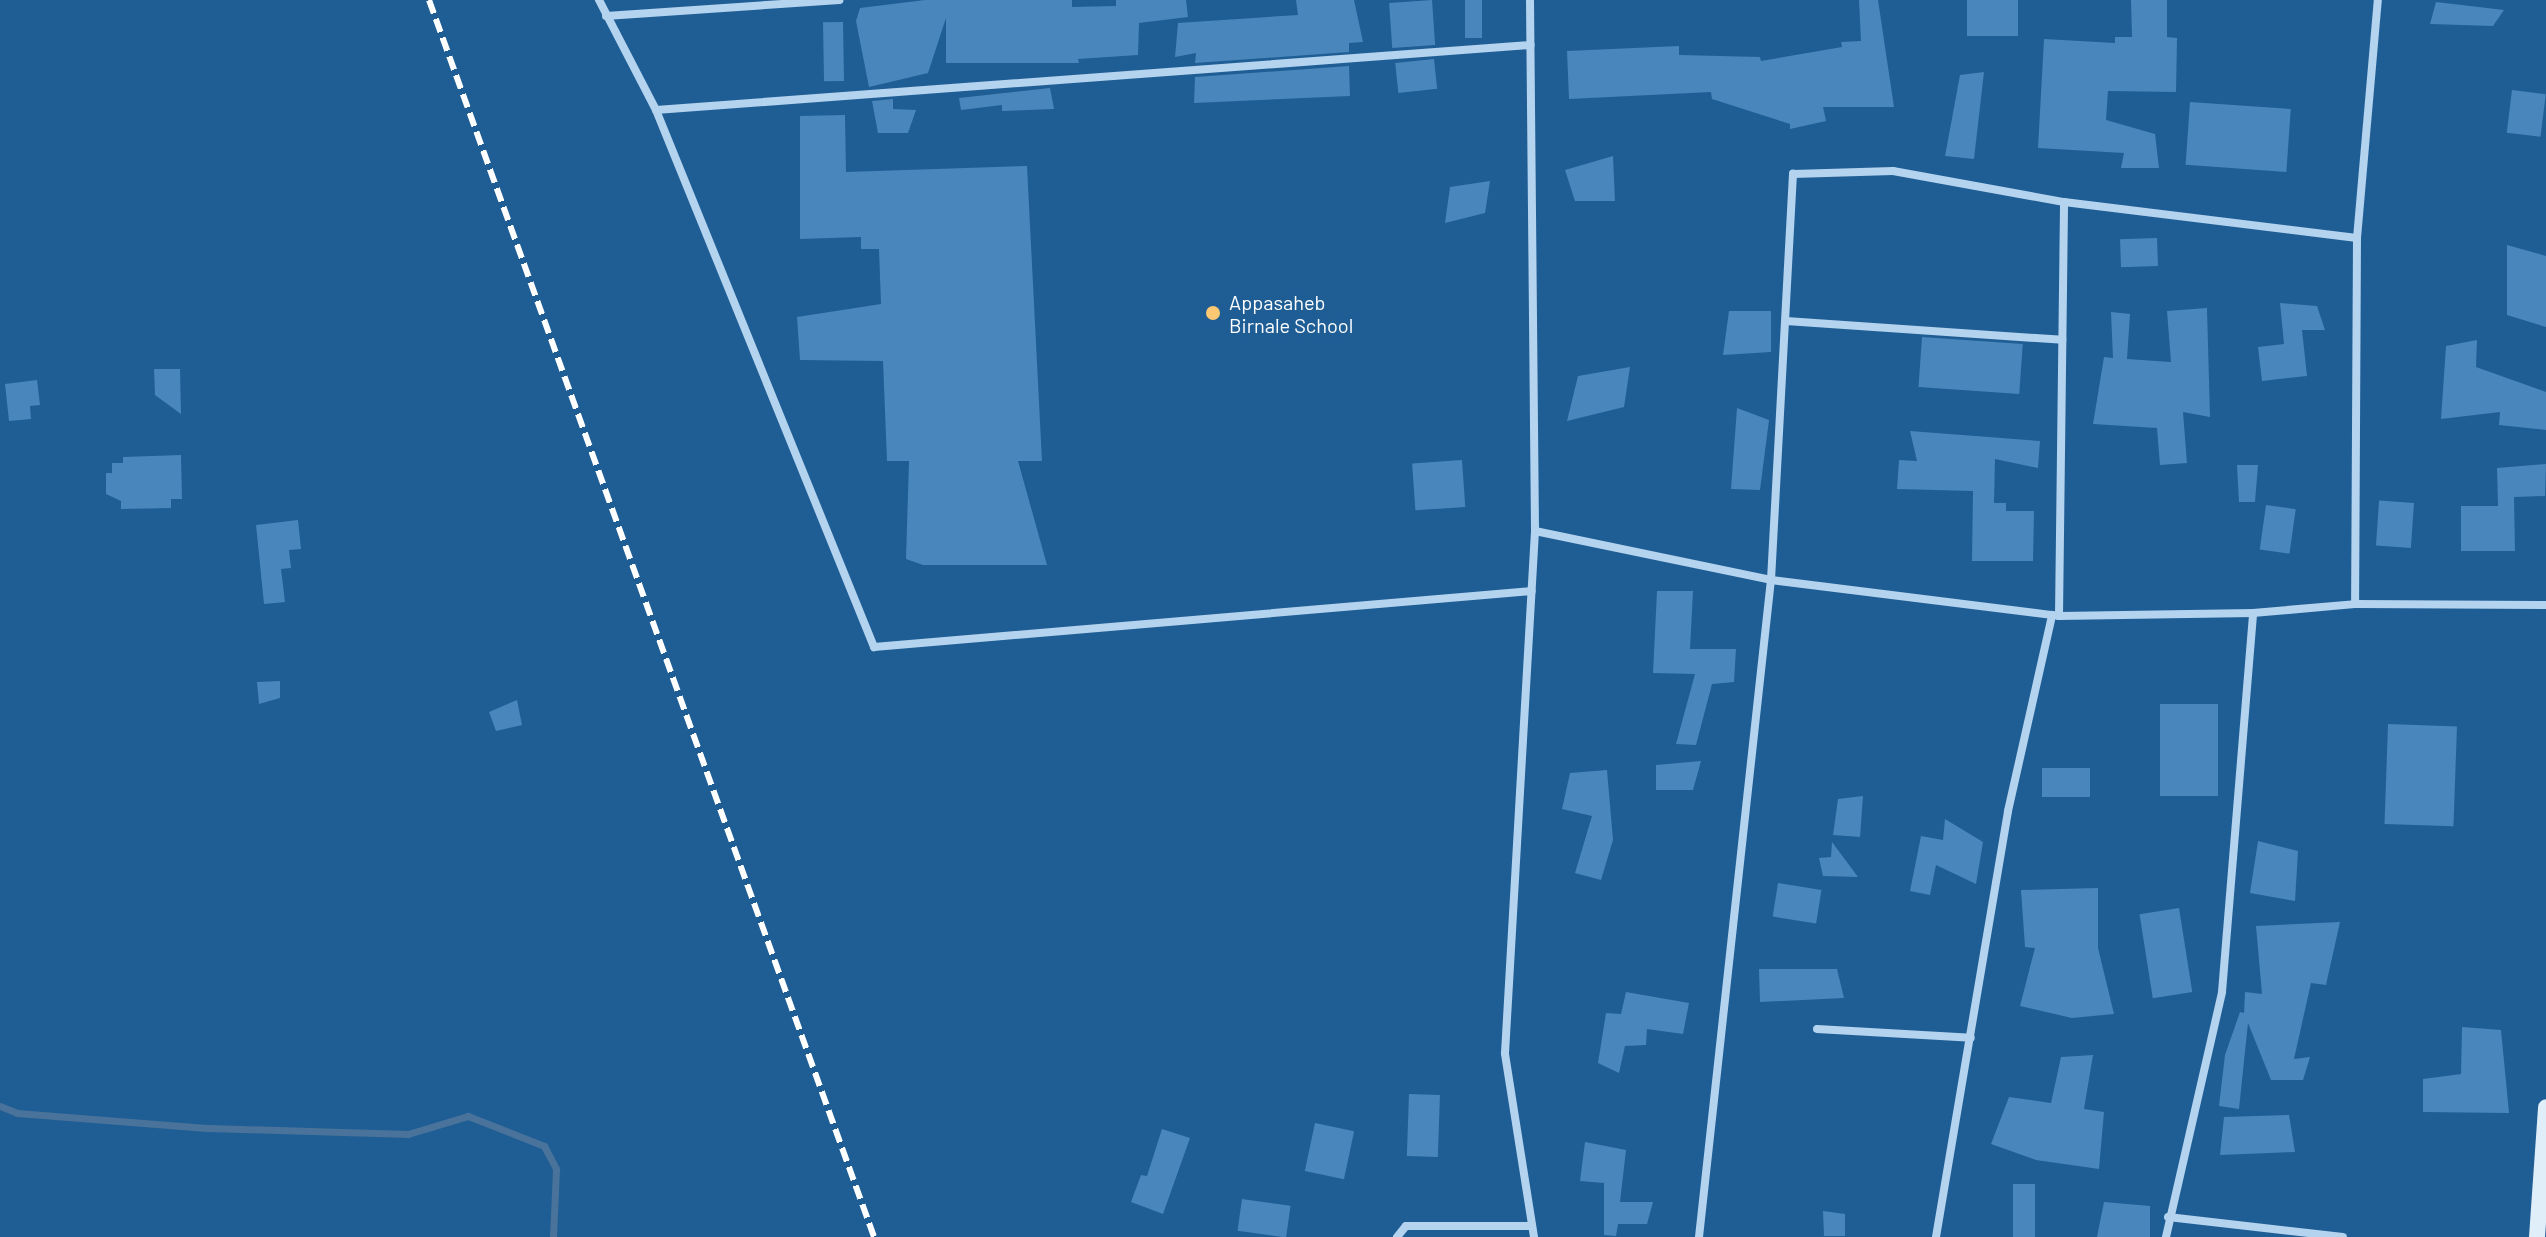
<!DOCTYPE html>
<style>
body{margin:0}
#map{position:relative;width:2546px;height:1237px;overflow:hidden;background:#1f5d95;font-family:Barlow,sans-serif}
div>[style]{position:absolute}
.stream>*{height:7px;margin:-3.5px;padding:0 3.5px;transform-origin:3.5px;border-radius:3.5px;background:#49739a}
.building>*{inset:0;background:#4886bb;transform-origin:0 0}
.street>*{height:8px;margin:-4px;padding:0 4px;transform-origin:4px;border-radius:4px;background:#b3d3ee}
.secondary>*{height:16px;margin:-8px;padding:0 8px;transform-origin:8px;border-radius:8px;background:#e0eefa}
.rail>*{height:6px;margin-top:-3px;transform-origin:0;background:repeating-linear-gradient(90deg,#fff 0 14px,transparent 0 20px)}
.dots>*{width:22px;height:22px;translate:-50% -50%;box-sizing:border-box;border:4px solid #1f5d95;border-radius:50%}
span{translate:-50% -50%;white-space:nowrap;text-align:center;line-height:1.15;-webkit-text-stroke:8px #1f5d95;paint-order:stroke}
.poi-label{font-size:20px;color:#fff}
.left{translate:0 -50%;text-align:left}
</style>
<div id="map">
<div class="stream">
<i style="left:0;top:1106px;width:18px;rotate:22deg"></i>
<i style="left:17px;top:1113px;width:193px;rotate:4.5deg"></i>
<i style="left:209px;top:1128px;width:199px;rotate:1.7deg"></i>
<i style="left:408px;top:1134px;width:63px;rotate:-16.7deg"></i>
<i style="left:468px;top:1116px;width:82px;rotate:21.5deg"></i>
<i style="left:544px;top:1146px;width:26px;rotate:62deg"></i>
<i style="left:556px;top:1169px;width:68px;rotate:92.5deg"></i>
</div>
<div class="building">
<i style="clip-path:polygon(925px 0,1072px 0,1072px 7px,1116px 6px,1116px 0,1186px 0,1188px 17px,1139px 23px,1138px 55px,1078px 59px,1079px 63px,946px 63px,946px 18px,928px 73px,869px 87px,856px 21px,860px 8px)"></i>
<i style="clip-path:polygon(1296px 0,1354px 0,1363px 42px,1349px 43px,1349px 52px,1195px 63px,1196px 53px,1175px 57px,1178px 23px,1298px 15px)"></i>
<i style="left:1432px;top:0;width:45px;height:43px;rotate:86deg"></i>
<i style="left:1465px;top:0;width:17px;height:38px"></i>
<i style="clip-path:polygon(1859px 0,1878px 0,1894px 107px,1823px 107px,1826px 121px,1790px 129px,1790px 124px,1712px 99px,1711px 92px,1569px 99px,1567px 51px,1679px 46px,1679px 55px,1760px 57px,1761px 61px,1842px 47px,1841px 42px,1861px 41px)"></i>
<i style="left:1967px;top:0;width:51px;height:36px"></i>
<i style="clip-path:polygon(2131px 0,2167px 0,2167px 37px,2177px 38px,2176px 92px,2108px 91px,2106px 120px,2155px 134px,2159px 168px,2121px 168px,2124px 153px,2038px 148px,2044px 39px,2115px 43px,2115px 37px,2132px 37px)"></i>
<i style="clip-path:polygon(2436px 2px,2504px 10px,2493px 26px,2430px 24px)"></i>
<i style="left:843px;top:22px;width:59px;height:20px;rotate:89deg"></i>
<i style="left:1434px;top:59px;width:30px;height:39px;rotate:84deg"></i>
<i style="clip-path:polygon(1349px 66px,1350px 96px,1194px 103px,1195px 77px)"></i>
<i style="clip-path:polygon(1984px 72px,1974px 159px,1945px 156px,1960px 75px)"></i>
<i style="clip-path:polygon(1050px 88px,1054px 109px,1002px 111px,1002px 105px,961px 110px,959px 98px)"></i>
<i style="left:2512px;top:90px;width:34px;height:43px;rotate:7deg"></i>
<i style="clip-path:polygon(893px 99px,893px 109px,916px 110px,908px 133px,878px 133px,872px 101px)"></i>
<i style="left:2190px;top:102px;width:101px;height:63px;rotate:4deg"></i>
<i style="clip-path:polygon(845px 115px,846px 172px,1027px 166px,1042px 461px,1018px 461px,1047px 565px,923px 565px,906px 559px,909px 461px,887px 461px,883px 361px,800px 360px,797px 317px,881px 304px,879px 249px,861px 249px,861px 237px,800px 239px,800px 116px)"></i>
<i style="clip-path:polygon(1613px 156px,1615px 201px,1575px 201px,1565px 170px)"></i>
<i style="clip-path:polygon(1490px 181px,1485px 213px,1445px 223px,1450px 187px)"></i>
<i style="left:2157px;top:238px;width:28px;height:37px;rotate:88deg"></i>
<i style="clip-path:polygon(2507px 245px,2546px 256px,2546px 327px,2507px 315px)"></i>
<i style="clip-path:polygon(2280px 303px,2317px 306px,2325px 330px,2302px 330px,2307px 376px,2262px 381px,2258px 347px,2284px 344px)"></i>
<i style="clip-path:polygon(2207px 308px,2210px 417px,2183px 412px,2187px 463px,2160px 465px,2157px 428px,2093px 424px,2104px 357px,2113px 358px,2111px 312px,2130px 314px,2127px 359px,2171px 362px,2167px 311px)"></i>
<i style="clip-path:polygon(1729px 311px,1771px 311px,1771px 352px,1723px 355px)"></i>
<i style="left:1922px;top:337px;width:101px;height:50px;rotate:4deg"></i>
<i style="clip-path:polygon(2477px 340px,2476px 367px,2546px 392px,2546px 430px,2499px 425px,2500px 412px,2441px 419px,2446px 346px)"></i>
<i style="clip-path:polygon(1630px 367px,1624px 407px,1567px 421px,1578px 376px)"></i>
<i style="clip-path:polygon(154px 369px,180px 369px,181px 414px,155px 395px)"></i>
<i style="clip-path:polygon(37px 380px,40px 405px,30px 406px,31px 419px,9px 421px,5px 384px)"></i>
<i style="clip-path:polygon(1737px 408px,1769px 420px,1760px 490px,1731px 489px)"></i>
<i style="clip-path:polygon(1910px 431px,2040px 441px,2038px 468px,1995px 459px,1994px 503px,2006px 503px,2006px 511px,2034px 511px,2033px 561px,1972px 561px,1973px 491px,1897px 489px,1899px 460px,1917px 461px)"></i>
<i style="clip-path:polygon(181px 455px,182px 499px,171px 499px,171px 508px,121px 509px,121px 501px,106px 494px,106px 473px,112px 473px,112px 463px,123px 463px,123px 457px)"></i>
<i style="left:1462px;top:460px;width:47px;height:50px;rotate:86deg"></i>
<i style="clip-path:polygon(2546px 464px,2545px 496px,2514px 497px,2515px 551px,2461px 551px,2461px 506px,2498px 506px,2497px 468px)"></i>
<i style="clip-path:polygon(2237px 465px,2258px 465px,2255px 502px,2239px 502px)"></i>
<i style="left:2414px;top:503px;width:45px;height:35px;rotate:94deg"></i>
<i style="left:2266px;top:505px;width:30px;height:45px;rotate:8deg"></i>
<i style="clip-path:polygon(298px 520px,301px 549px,289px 550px,291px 568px,281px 569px,285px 602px,264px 604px,256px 525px)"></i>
<i style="clip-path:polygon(1657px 591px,1693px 591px,1690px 649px,1736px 649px,1734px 682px,1712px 684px,1696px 745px,1676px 744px,1695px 674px,1653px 673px)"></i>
<i style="clip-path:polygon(280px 681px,280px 698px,259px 704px,257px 682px)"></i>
<i style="clip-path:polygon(517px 700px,522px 725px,496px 731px,489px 712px)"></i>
<i style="left:2160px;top:704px;width:58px;height:92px"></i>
<i style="left:2388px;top:724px;width:69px;height:100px;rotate:2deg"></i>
<i style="clip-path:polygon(1701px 761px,1693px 790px,1656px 790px,1656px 765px)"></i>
<i style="left:2042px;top:768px;width:48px;height:29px"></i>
<i style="clip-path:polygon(1607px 770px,1613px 840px,1601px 880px,1575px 873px,1592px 816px,1562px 809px,1570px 773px)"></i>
<i style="clip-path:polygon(1863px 796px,1860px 837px,1833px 835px,1838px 799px)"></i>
<i style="clip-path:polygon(1945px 819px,1983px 842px,1976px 884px,1936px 865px,1930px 895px,1910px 891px,1921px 836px,1943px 840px)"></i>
<i style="clip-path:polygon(2258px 841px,2298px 851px,2295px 901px,2250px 893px)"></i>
<i style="clip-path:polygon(1832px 842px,1858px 877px,1823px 876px,1819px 858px,1831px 857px)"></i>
<i style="left:1778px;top:883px;width:44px;height:34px;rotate:9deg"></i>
<i style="clip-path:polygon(2098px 888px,2098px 948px,2114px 1014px,2072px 1018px,2020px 1006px,2035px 948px,2025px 947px,2021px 890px)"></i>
<i style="left:2179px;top:908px;width:85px;height:40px;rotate:81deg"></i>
<i style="clip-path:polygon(2340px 922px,2326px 985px,2311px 983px,2294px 1059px,2310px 1057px,2303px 1080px,2271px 1080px,2248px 1023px,2239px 1109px,2219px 1106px,2225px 1055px,2240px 1012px,2244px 1013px,2245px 992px,2262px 994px,2256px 926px)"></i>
<i style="clip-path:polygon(1759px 969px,1837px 969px,1844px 998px,1760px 1002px)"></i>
<i style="clip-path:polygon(1626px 992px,1689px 1003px,1683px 1034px,1647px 1029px,1646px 1045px,1625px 1046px,1619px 1073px,1598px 1063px,1606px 1013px,1621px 1014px)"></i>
<i style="clip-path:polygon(2462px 1027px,2501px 1030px,2509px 1113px,2423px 1112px,2423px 1079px,2461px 1074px)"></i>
<i style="clip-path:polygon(2093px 1055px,2084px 1109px,2104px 1112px,2099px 1169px,2036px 1160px,1991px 1144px,2009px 1097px,2051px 1103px,2061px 1057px)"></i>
<i style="left:1409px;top:1094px;width:31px;height:62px;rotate:2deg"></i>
<i style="clip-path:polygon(2289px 1115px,2295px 1152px,2220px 1155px,2224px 1117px)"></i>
<i style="left:1315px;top:1123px;width:40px;height:49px;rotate:12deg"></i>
<i style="clip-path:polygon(1162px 1129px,1190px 1138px,1163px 1214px,1131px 1202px,1141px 1175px,1147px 1176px)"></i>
<i style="clip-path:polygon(1585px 1142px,1626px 1150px,1620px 1202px,1653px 1202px,1647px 1224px,1618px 1224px,1616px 1236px,1604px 1235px,1604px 1183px,1580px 1181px)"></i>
<i style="left:2013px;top:1184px;width:22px;height:53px"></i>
<i style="left:1242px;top:1199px;width:49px;height:32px;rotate:8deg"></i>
<i style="clip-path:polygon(2104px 1202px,2150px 1206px,2150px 1237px,2097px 1237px)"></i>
<i style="clip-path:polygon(1823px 1211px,1845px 1214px,1845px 1236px,1824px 1236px)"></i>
</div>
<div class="street">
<i style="left:599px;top:0;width:124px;rotate:62.6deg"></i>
<i style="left:656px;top:110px;width:580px;rotate:67.9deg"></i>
<i style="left:874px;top:647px;width:660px;rotate:-4.86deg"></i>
<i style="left:1530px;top:0;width:531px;rotate:89.46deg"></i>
<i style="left:606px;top:16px;width:234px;rotate:-3.9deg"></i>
<i style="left:656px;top:110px;width:877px;rotate:-4.25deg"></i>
<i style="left:2357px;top:238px;width:239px;rotate:-85deg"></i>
<i style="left:1786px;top:321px;width:277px;rotate:3.9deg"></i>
<i style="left:2059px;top:616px;width:414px;rotate:-89.3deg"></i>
<i style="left:2064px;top:202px;width:295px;rotate:7deg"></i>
<i style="left:2357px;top:238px;width:366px;rotate:90.3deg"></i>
<i style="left:1817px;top:1029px;width:154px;rotate:3.3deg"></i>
<i style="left:2168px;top:1217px;width:176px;rotate:6.5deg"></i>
<i style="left:1397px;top:1237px;width:14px;rotate:-51deg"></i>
<i style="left:1406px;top:1226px;width:126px"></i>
<i style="left:1534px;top:1237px;width:186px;rotate:-99deg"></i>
<i style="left:1505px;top:1053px;width:523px;rotate:-86.71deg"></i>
<i style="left:1535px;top:531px;width:241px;rotate:11.7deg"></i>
<i style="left:1771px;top:580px;width:290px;rotate:7.1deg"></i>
<i style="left:2059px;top:616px;width:194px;rotate:-0.9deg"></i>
<i style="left:2253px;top:613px;width:102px;rotate:-5deg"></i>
<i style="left:2355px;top:604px;width:191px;rotate:0.3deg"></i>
<i style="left:1699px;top:1237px;width:661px;rotate:-83.75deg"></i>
<i style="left:1771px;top:580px;width:407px;rotate:-86.9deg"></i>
<i style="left:1793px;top:174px;width:100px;rotate:-1.7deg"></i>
<i style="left:1893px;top:171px;width:174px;rotate:10.3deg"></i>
<i style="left:1936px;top:1237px;width:432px;rotate:-80.4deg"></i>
<i style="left:2008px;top:811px;width:201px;rotate:-77.3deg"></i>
<i style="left:2166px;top:1237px;width:251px;rotate:-77.1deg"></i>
<i style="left:2222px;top:992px;width:380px;rotate:-85.3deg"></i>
</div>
<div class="secondary">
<i style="left:2537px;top:1237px;width:130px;rotate:-86deg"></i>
</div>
<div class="rail">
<i style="left:429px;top:0;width:1315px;rotate:70.21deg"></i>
</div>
<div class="dots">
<i style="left:1213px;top:313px;background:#fcc873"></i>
</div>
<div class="poi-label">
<span class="left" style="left:1229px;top:314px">Appasaheb<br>Birnale School</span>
</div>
</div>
